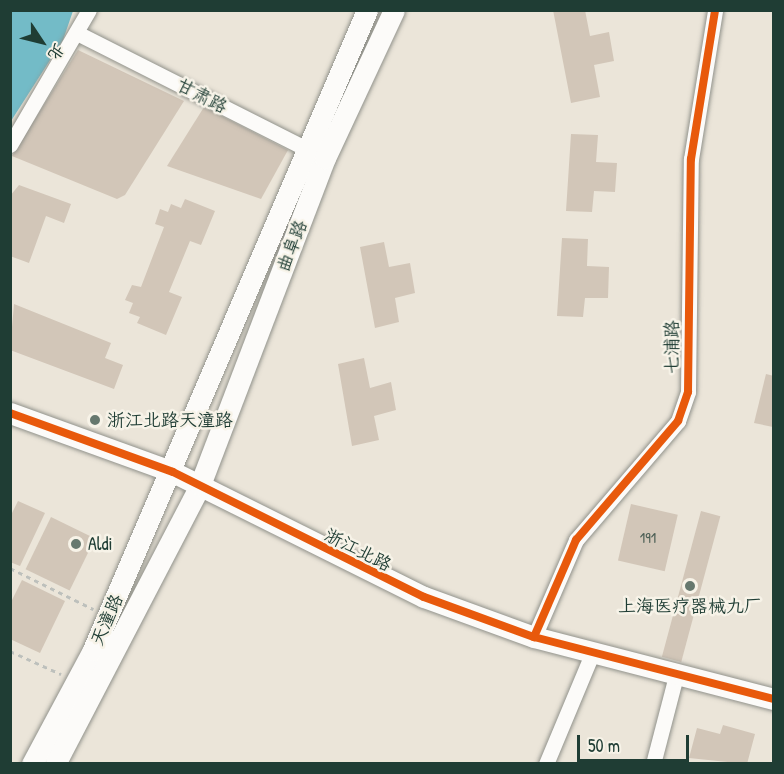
<!DOCTYPE html>
<meta charset="utf-8">
<style>
body{margin:0}
#map{position:relative;width:784px;height:774px;overflow:hidden;background:#ebe5d9;font-family:"Patrick Hand","LXGW WenKai TC",sans-serif}
div>[style]{position:absolute}
.water>*{inset:0;background:#73bbc7}
.building>*{inset:0;background:#d2c6b8;transform-origin:0 0}
.path>*{height:3px;margin-top:-1.5px;transform-origin:0;background:repeating-linear-gradient(90deg,#bdc0bc 0 4.5px,transparent 0 9px)}
.roads{filter:drop-shadow(0 0 2px #91928b) drop-shadow(0 0 2px #91928b)}
.street>*{height:15px;margin:-7.5px;padding:0 7.5px;transform-origin:7.5px;border-radius:7.5px;background:#fcfbf9}
.secondary>*{height:21px;margin:-10.5px;padding:0 10.5px;transform-origin:10.5px;border-radius:10.5px;background:#fcfbf9}
.cycleway>*{height:8px;margin:-4px;padding:0 4px;transform-origin:4px;border-radius:4px;background:#e8590c}
.dots>*{width:16px;height:16px;translate:-50% -50%;box-sizing:border-box;border:3px solid #f7f3e8;border-radius:50%}
span{translate:-50% -50%;white-space:nowrap;text-align:center;line-height:1.15;-webkit-text-stroke:5px #f7f3e8;paint-order:stroke}
.number-label{font-size:15px;color:#4c5f55}
.number-label span{-webkit-text-stroke-width:0}
.street-label{font-size:18px;color:#1f3d34}
.poi-label{font-size:18px;color:#1f3d34}
.left{translate:0 -50%;text-align:left}
.frame{position:absolute;inset:0;border:12px solid #1f3d34;pointer-events:none}
.north{position:absolute;left:12px;top:12px;width:60px;height:60px;-webkit-text-stroke:4px #f7f3e8;paint-order:stroke;rotate:125deg;font-size:16px;font-weight:700;line-height:24px;text-align:center;color:#1f3d34}
.north::after{content:'';display:block;margin:auto;width:21px;height:27px;background:#1f3d34;clip-path:polygon(50% 0,100% 100%,50% 72%,0 100%)}
.scale{position:absolute;left:577px;top:735px;width:112px;height:27px;box-sizing:border-box;border:3px solid #1f3d34;border-top:0;padding-left:8px;font-size:18px;line-height:21px;white-space:nowrap;color:#1f3d34;-webkit-text-stroke:4px #f7f3e8;paint-order:stroke}
</style>
<div id="map">
<div class="water">
<i style="clip-path:polygon(11px 11px,73px 11px,63px 40px,11px 121px)"></i>
</div>
<div class="building">
<i style="clip-path:polygon(553px 10px,585px 10px,590px 36px,609px 32px,614px 61px,594px 65px,600px 97px,571px 103px)"></i>
<i style="clip-path:polygon(78px 50px,184px 101px,125px 195px,117px 199px,12px 156px)"></i>
<i style="clip-path:polygon(204px 107px,288px 150px,261px 199px,167px 166px)"></i>
<i style="clip-path:polygon(571px 134px,598px 135px,596px 162px,617px 163px,615px 192px,594px 191px,592px 212px,566px 211px)"></i>
<i style="clip-path:polygon(19px 185px,71px 204px,64px 223px,46px 216px,29px 263px,10px 256px,10px 196px)"></i>
<i style="clip-path:polygon(185px 199px,215px 211px,201px 245px,190px 241px,169px 292px,182px 297px,166px 335px,137px 323px,140px 317px,129px 313px,133px 303px,125px 300px,132px 285px,141px 287px,164px 227px,155px 224px,160px 209px,168px 212px,171px 204px,181px 208px)"></i>
<i style="clip-path:polygon(562px 238px,588px 239px,587px 266px,609px 267px,608px 298px,585px 298px,583px 317px,557px 316px)"></i>
<i style="clip-path:polygon(384px 242px,389px 267px,410px 263px,415px 293px,395px 298px,399px 322px,375px 328px,360px 247px)"></i>
<i style="clip-path:polygon(14px 304px,111px 343px,105px 358px,123px 365px,114px 389px,10px 350px)"></i>
<i style="clip-path:polygon(364px 358px,370px 388px,391px 382px,396px 410px,374px 416px,379px 440px,352px 446px,338px 364px)"></i>
<i style="clip-path:polygon(766px 374px,774px 376px,773px 427px,754px 423px)"></i>
<i style="clip-path:polygon(18px 501px,45px 513px,20px 566px,10px 562px,10px 517px)"></i>
<i style="left:631px;top:504px;width:48px;height:58px;rotate:13deg"></i>
<i style="left:701px;top:511px;width:20px;height:151px;rotate:15deg"></i>
<i style="left:51px;top:517px;width:49px;height:58px;rotate:26deg"></i>
<i style="clip-path:polygon(22px 580px,65px 601px,40px 653px,10px 639px,10px 604px)"></i>
<i style="clip-path:polygon(723px 725px,755px 734px,747px 764px,689px 758px,697px 728px,720px 734px)"></i>
</div>
<div class="path">
<i style="left:10px;top:568px;width:93px;rotate:26.3deg"></i>
<i style="left:10px;top:651px;width:56px;rotate:24.3deg"></i>
</div>
<div class="roads">
<div class="street">
<i style="left:79px;top:34px;width:264px;rotate:26.8deg"></i>
<i style="left:10px;top:145px;width:156px;rotate:-59.7deg"></i>
<i style="left:534px;top:637px;width:106px;rotate:-66.6deg"></i>
<i style="left:576px;top:540px;width:157px;rotate:-49.4deg"></i>
<i style="left:678px;top:421px;width:31px;rotate:-71deg"></i>
<i style="left:688px;top:392px;width:233px;rotate:-89.3deg"></i>
<i style="left:691px;top:159px;width:151px;rotate:-80.8deg"></i>
<i style="left:546px;top:764px;width:119px;rotate:-67.3deg"></i>
<i style="left:653px;top:764px;width:91px;rotate:-75.4deg"></i>
</div>
<div class="secondary">
<i style="left:10px;top:413px;width:173px;rotate:19.9deg"></i>
<i style="left:173px;top:472px;width:280px;rotate:26.5deg"></i>
<i style="left:424px;top:597px;width:117px;rotate:20deg"></i>
<i style="left:534px;top:637px;width:248px;rotate:14.5deg"></i>
<i style="left:32px;top:764px;width:129px;rotate:-61.8deg"></i>
<i style="left:93px;top:650px;width:696px;rotate:-66.82deg"></i>
<i style="left:55px;top:764px;width:314px;rotate:-62.5deg"></i>
<i style="left:200px;top:485px;width:350px;rotate:-69.1deg"></i>
<i style="left:325px;top:158px;width:163px;rotate:-65deg"></i>
</div>
</div>
<div class="cycleway">
<i style="left:10px;top:413px;width:173px;rotate:19.9deg"></i>
<i style="left:173px;top:472px;width:280px;rotate:26.5deg"></i>
<i style="left:424px;top:597px;width:117px;rotate:20deg"></i>
<i style="left:534px;top:637px;width:248px;rotate:14.5deg"></i>
<i style="left:534px;top:637px;width:106px;rotate:-66.6deg"></i>
<i style="left:576px;top:540px;width:157px;rotate:-49.4deg"></i>
<i style="left:678px;top:421px;width:31px;rotate:-71deg"></i>
<i style="left:688px;top:392px;width:233px;rotate:-89.3deg"></i>
<i style="left:691px;top:159px;width:151px;rotate:-80.8deg"></i>
</div>
<div class="dots">
<i style="left:95px;top:420px;background:#66786e"></i>
<i style="left:76px;top:544px;background:#66786e"></i>
<i style="left:690px;top:586px;background:#66786e"></i>
</div>
<div class="number-label">
<span style="left:648px;top:538px">191</span>
</div>
<div class="street-label">
<span style="left:202px;top:96px;rotate:27deg">甘肃路</span>
<span style="left:292px;top:246px;rotate:-69deg">曲阜路</span>
<span style="left:672px;top:347px;rotate:-90deg">七浦路</span>
<span style="left:358px;top:550px;rotate:27deg">浙江北路</span>
<span style="left:107px;top:620px;rotate:-66deg">天潼路</span>
</div>
<div class="poi-label">
<span class="left" style="left:107px;top:420px">浙江北路天潼路</span>
<span class="left" style="left:88px;top:544px">Aldi</span>
<span style="left:690px;top:606px">上海医疗器械九厂</span>
</div>
<div class="frame"></div>
<div class="north">北</div>
<div class="scale">50 m</div>
</div>
